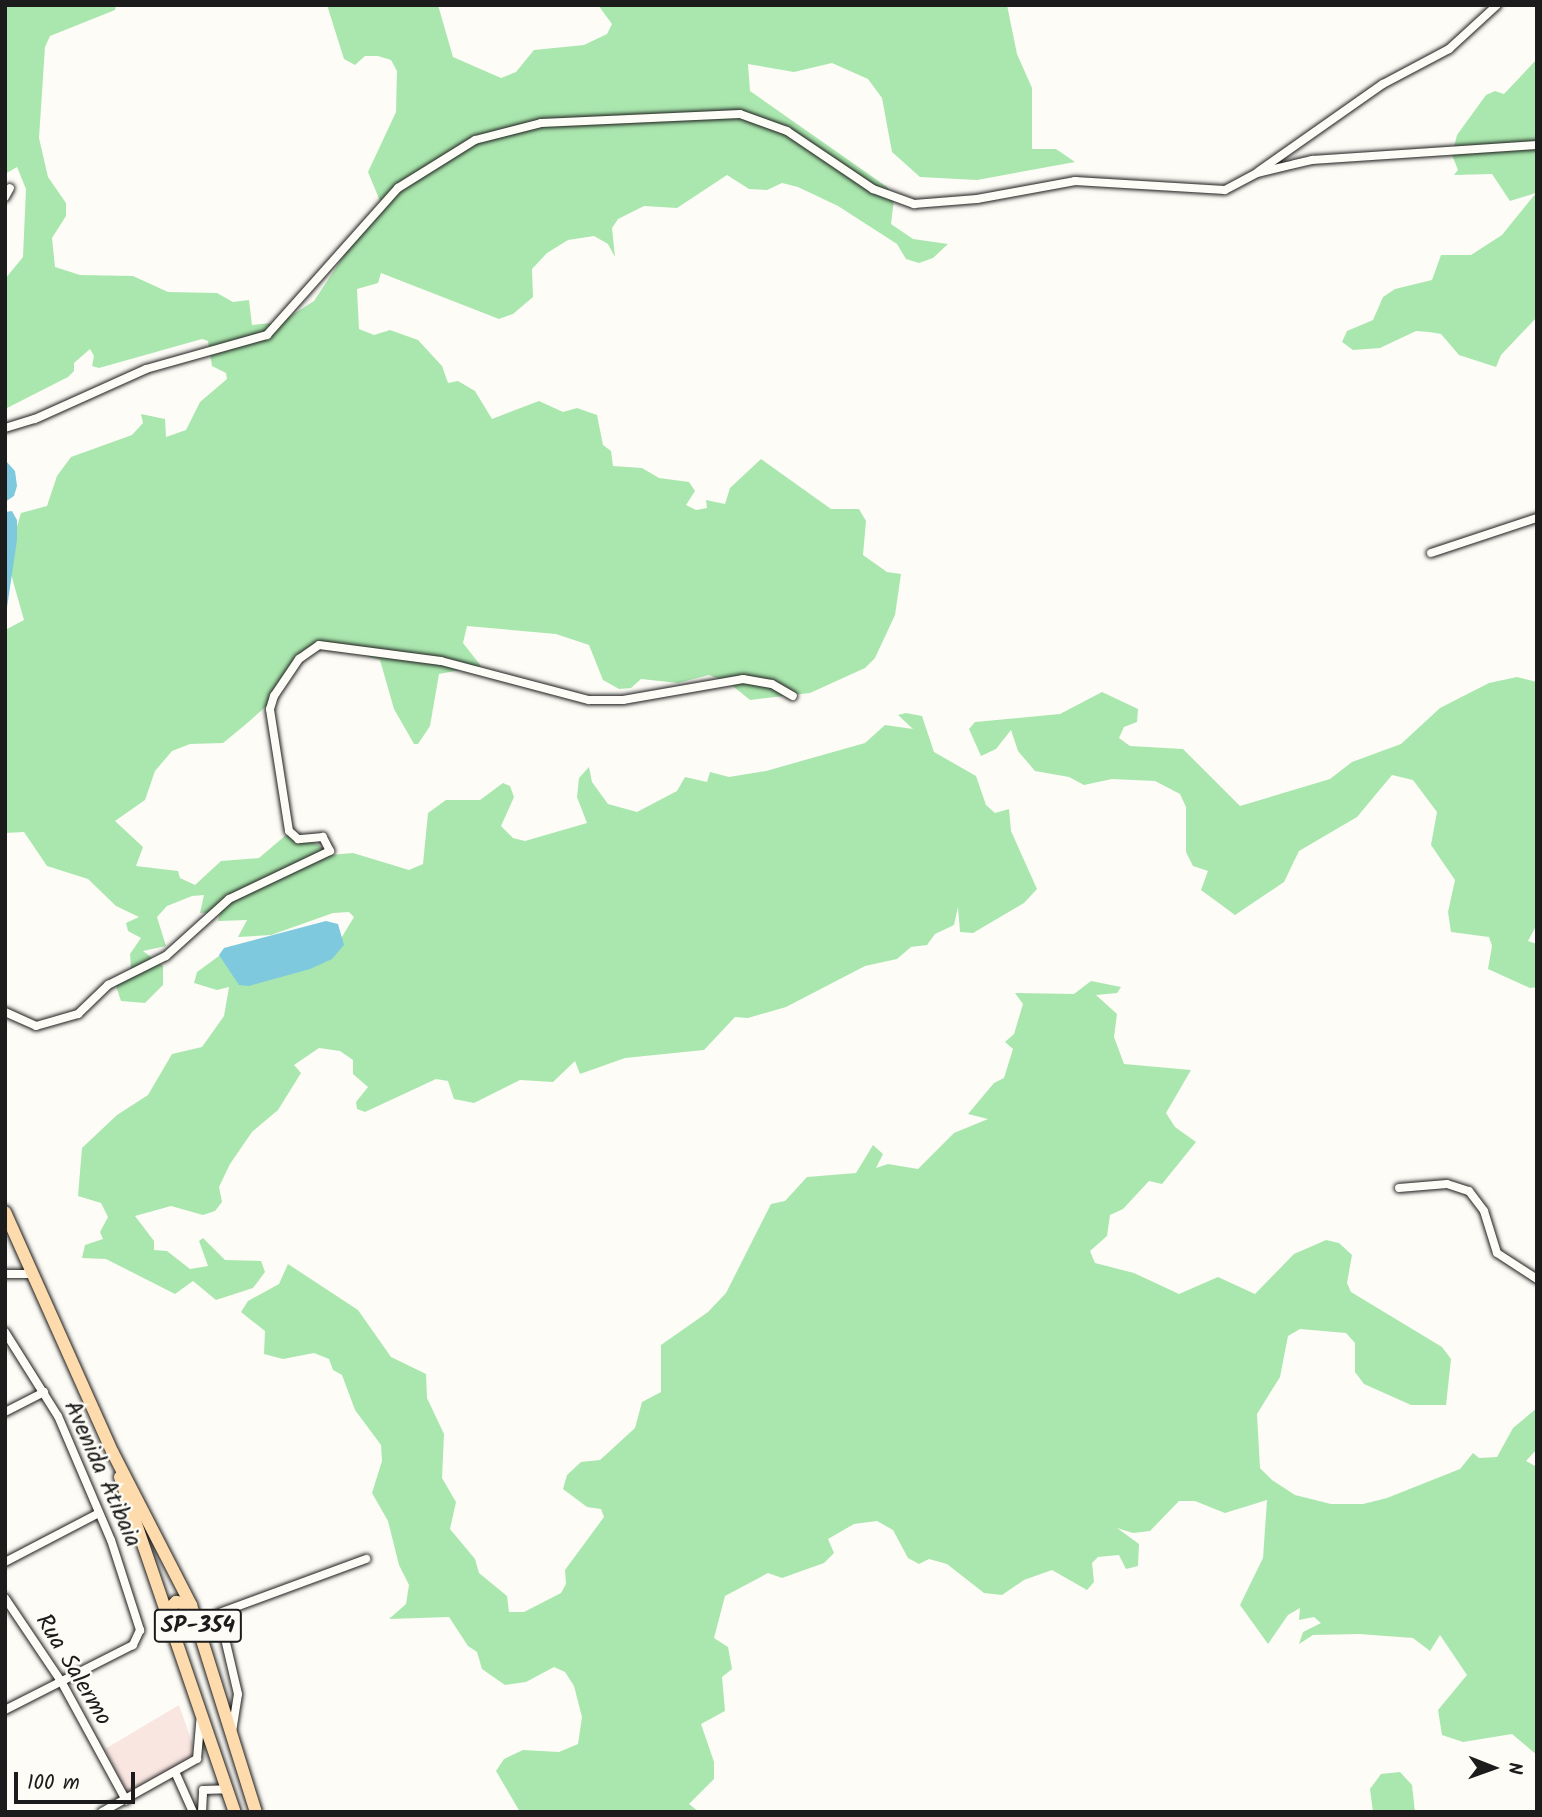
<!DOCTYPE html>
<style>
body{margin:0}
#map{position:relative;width:1542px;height:1817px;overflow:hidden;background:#fdfcf7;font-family:Kalam,sans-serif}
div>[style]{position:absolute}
.built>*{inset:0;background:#f9e6e1}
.green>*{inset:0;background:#aae7ae}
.water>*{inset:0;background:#7ec9dd}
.roads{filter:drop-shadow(0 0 2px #1c1c1c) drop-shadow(0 0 2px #1c1c1c)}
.minor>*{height:8px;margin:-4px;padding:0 4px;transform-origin:4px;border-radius:4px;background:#fdfcf7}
.primary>*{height:12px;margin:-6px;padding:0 6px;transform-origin:6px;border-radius:6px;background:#fedbac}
span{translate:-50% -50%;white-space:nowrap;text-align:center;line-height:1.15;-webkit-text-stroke:5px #fdfcf7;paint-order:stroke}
.shield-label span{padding:2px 5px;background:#fdfcf7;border:2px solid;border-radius:5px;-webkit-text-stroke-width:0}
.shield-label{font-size:23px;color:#1c1c1c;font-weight:700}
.street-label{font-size:24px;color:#1c1c1c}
.frame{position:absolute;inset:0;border:7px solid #1c1c1c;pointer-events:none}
.north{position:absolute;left:1458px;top:1733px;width:70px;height:70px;-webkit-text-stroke:5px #fdfcf7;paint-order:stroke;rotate:91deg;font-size:19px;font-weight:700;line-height:28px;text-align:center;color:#1c1c1c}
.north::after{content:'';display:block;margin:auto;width:24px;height:32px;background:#1c1c1c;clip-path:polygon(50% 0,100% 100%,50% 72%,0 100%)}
.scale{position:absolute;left:14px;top:1772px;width:121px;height:32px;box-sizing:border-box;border:4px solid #1c1c1c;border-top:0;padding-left:9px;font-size:21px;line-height:24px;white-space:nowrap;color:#1c1c1c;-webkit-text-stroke:5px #fdfcf7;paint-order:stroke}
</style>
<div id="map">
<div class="built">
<i style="clip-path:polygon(179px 1705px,195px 1751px,186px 1763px,127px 1793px,105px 1749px)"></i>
</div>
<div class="green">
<i style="clip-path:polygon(5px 5px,116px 5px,115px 10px,50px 36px,45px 47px,39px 138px,48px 177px,66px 203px,66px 216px,52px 238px,55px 267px,80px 275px,133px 276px,168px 292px,217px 293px,233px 302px,249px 300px,252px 325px,281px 322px,314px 301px,380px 201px,368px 172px,396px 112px,397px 71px,391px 60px,378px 56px,365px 56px,355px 65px,344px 59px,327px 5px,438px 5px,453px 57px,501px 78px,516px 72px,534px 50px,584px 45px,607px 34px,612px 24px,598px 5px,1007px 5px,1017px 54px,1032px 88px,1032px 149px,1056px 149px,1075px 162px,977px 180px,920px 177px,892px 152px,882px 98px,868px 79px,832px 63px,794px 72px,748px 64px,750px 91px,887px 187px,894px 199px,891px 224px,913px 239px,948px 244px,933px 258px,919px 263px,906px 259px,897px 244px,838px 206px,798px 187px,782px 183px,767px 190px,749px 189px,727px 175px,677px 208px,644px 206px,618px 219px,612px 228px,615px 257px,608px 244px,594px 236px,568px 240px,547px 253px,532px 269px,533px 297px,513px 314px,499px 319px,381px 273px,378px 283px,357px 289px,359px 329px,374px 335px,390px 330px,418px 340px,442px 366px,448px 383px,458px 381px,475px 391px,492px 419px,539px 401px,563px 412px,577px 408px,597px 415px,603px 445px,611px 451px,613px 466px,642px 468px,659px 478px,689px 482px,695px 491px,686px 505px,696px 510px,707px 508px,706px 500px,725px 504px,730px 488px,761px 459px,831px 509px,859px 509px,866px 521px,863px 555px,887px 572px,901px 574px,895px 615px,875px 658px,865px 668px,810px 693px,750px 700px,729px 683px,709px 675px,678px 683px,641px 679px,631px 688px,619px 689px,603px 680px,589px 645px,556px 634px,467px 626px,463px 643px,481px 666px,439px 674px,430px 726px,418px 744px,414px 744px,394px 709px,380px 660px,329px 645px,310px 649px,272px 701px,245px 725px,223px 743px,190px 744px,172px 751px,155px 771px,145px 800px,115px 821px,143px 847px,136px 866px,178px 871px,180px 878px,195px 885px,221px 861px,259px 858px,286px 835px,317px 844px,330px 855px,353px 853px,409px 870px,423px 864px,428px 813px,446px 800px,480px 800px,503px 783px,510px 786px,514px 797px,501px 826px,513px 838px,525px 841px,587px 823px,577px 797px,579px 778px,589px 767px,592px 782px,608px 804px,637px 812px,677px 791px,685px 777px,707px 782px,710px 772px,729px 777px,766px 771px,865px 743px,885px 725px,913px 729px,898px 715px,906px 713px,922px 716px,934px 752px,976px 776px,986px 805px,995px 813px,1009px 809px,1011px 831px,1037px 889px,1024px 903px,973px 933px,960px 932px,958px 907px,954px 925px,935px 934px,927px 945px,911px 947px,897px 959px,865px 966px,786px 1007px,748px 1018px,735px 1017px,704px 1050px,625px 1058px,580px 1074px,575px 1061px,553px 1082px,520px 1080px,474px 1103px,454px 1099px,448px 1081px,436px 1079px,365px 1112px,357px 1109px,356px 1102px,368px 1087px,353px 1074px,353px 1060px,340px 1051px,319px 1048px,294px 1065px,301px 1073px,278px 1110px,252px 1132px,230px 1164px,219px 1187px,222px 1202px,215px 1211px,203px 1215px,171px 1206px,135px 1216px,154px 1241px,154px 1250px,167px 1251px,190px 1269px,208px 1266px,199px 1241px,203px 1238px,225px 1260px,261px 1261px,265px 1272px,253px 1288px,216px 1300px,193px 1281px,175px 1294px,106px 1259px,82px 1258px,85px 1245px,103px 1239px,100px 1232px,108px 1217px,101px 1203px,78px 1196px,82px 1148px,117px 1115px,148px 1095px,172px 1054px,202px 1047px,224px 1016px,229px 987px,217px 990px,194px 983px,197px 972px,223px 953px,340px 940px,354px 917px,349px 912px,333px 913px,271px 935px,238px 937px,247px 920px,218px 921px,220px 912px,200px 913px,204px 895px,192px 896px,167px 906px,157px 917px,166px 946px,143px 951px,163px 966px,163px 985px,145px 1003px,121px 1001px,115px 983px,131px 968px,130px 954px,141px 938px,128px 931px,126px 923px,139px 917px,116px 906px,88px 879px,47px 866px,24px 832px,5px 833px,5px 630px,24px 620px,7px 560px,21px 513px,47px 506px,57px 476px,71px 457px,132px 435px,143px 423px,141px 414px,165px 419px,166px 437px,186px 430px,200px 402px,227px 379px,226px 373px,212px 366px,208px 341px,202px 339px,99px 368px,92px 366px,94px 356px,90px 349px,74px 363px,74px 371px,68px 377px,5px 409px,5px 279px,23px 257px,26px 189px,17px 167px,5px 174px)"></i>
<i style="clip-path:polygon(1537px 59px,1537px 317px,1501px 355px,1496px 367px,1459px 355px,1441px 334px,1429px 332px,1416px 331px,1380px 348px,1353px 350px,1342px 342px,1347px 331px,1373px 320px,1383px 297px,1395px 289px,1432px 280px,1441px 255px,1471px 255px,1502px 235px,1536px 193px,1510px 201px,1492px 174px,1454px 175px,1458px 170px,1452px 155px,1457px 135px,1486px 95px,1495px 91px,1504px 94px)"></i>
<i style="clip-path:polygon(1517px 677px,1537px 682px,1537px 903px,1535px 928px,1528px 941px,1537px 944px,1537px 987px,1530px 988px,1488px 969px,1492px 946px,1489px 937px,1451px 932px,1448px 912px,1455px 880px,1431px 845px,1437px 812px,1413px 780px,1392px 775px,1357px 817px,1299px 851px,1284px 882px,1235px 915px,1201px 890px,1208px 871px,1193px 866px,1186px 852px,1186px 807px,1180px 794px,1155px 781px,1112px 779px,1084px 785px,1069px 777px,1035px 771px,1018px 751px,1011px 730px,996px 749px,981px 756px,969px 729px,975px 722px,1060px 714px,1102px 692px,1138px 709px,1137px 722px,1124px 727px,1119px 738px,1130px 746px,1183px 749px,1240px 806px,1330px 779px,1352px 762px,1401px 744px,1440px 708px,1489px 683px)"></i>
<i style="clip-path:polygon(1091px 981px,1121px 987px,1117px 993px,1096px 995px,1117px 1014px,1114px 1037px,1124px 1064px,1191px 1070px,1166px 1113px,1175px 1127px,1196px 1142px,1162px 1184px,1149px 1181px,1123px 1209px,1110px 1215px,1107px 1236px,1090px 1251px,1095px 1263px,1134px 1273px,1179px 1294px,1218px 1277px,1255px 1294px,1294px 1254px,1326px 1240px,1339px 1243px,1352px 1255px,1347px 1283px,1351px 1292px,1442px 1347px,1451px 1359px,1446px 1405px,1411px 1405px,1364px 1384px,1355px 1372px,1355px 1343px,1346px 1333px,1300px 1329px,1288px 1336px,1280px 1377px,1257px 1414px,1260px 1468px,1272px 1480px,1295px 1495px,1331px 1504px,1363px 1504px,1387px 1498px,1460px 1469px,1473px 1453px,1479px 1458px,1497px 1457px,1513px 1428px,1537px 1408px,1537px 1449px,1526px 1461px,1537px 1467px,1537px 1755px,1512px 1734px,1463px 1742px,1442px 1735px,1438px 1710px,1467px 1675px,1440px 1635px,1430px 1651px,1413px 1638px,1359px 1634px,1313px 1635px,1299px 1644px,1303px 1632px,1321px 1623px,1314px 1617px,1299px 1620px,1300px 1608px,1288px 1615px,1268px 1644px,1240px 1605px,1263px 1558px,1267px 1500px,1225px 1513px,1195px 1501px,1179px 1501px,1150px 1531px,1133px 1533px,1117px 1528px,1139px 1544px,1138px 1566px,1126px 1569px,1119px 1555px,1098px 1557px,1092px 1563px,1094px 1582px,1087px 1590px,1052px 1570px,1024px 1580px,1002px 1595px,984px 1593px,947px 1564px,929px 1559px,919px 1564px,908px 1558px,893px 1530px,877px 1521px,854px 1524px,828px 1539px,834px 1553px,824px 1563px,782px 1578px,768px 1573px,725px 1596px,714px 1638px,728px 1647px,732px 1669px,722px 1677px,725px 1711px,701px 1724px,714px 1762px,714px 1779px,689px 1804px,699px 1812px,520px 1812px,496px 1771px,504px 1759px,523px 1750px,559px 1752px,578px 1744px,582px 1717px,574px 1686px,565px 1672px,554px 1667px,526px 1682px,505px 1685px,482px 1669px,477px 1652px,468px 1646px,449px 1617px,389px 1619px,406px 1604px,409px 1585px,399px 1565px,388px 1521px,372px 1493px,382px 1461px,381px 1445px,355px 1410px,342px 1375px,333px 1370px,329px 1359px,314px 1353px,283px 1359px,264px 1354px,265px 1331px,241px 1312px,248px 1301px,279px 1284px,288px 1264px,358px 1310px,391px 1357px,426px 1374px,427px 1398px,444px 1434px,442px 1478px,456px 1502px,450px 1529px,475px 1559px,479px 1573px,507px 1596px,509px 1612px,524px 1612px,561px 1593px,566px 1584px,565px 1570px,604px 1517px,601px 1509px,587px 1507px,563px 1489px,567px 1475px,581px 1462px,600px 1460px,635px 1428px,642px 1402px,661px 1392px,661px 1345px,708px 1312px,726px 1293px,771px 1204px,785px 1201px,807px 1177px,856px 1173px,873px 1145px,883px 1154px,876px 1168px,888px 1164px,918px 1169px,954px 1133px,988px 1119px,968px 1114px,994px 1083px,1004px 1078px,1013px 1049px,1005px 1042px,1014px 1034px,1023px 1004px,1015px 993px,1074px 994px)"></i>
<i style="clip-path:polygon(1400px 1772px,1412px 1785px,1415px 1812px,1373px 1812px,1370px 1789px,1381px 1774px)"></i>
</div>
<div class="water">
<i style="clip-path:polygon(5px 460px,15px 471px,17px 486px,14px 496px,5px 502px)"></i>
<i style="clip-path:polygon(12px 511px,17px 520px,17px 540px,5px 621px,5px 512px)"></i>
<i style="clip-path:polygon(326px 921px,338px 924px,344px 945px,332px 959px,310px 969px,249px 986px,239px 985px,219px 955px,224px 948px)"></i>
</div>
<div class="roads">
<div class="minor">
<i style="left:1259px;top:171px;width:151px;rotate:-35.1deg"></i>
<i style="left:1383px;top:84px;width:75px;rotate:-27.9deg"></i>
<i style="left:1449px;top:49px;width:65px;rotate:-42.5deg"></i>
<i style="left:5px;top:197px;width:10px;rotate:-61deg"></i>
<i style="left:5px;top:428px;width:31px;rotate:-17deg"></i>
<i style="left:35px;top:419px;width:122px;rotate:-24.2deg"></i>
<i style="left:146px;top:369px;width:126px;rotate:-15.7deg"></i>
<i style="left:267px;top:335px;width:197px;rotate:-48.3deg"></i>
<i style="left:398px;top:188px;width:91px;rotate:-31.9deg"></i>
<i style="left:475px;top:140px;width:68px;rotate:-14.4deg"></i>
<i style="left:541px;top:123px;width:199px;rotate:-2.6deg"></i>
<i style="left:740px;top:114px;width:50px;rotate:19.9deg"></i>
<i style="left:787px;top:131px;width:104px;rotate:34deg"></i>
<i style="left:873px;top:189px;width:44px;rotate:20.1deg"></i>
<i style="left:914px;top:204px;width:63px;rotate:-4.5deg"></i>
<i style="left:977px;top:199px;width:100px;rotate:-10.4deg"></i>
<i style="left:1075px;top:181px;width:150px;rotate:3.4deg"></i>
<i style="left:1225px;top:190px;width:36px;rotate:-28deg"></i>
<i style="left:1257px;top:173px;width:57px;rotate:-13.3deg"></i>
<i style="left:1312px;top:160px;width:225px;rotate:-3.8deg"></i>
<i style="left:1431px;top:553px;width:112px;rotate:-18.3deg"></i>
<i style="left:5px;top:1012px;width:34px;rotate:24deg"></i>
<i style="left:36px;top:1026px;width:44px;rotate:-15.9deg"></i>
<i style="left:78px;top:1014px;width:42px;rotate:-44deg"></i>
<i style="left:108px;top:985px;width:65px;rotate:-26.6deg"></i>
<i style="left:166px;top:956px;width:85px;rotate:-42.1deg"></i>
<i style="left:229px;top:899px;width:112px;rotate:-25.4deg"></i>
<i style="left:330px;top:851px;width:16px;rotate:-117deg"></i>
<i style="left:323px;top:837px;width:25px;rotate:175deg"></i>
<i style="left:298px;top:839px;width:12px;rotate:-138deg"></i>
<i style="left:289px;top:831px;width:123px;rotate:-98.9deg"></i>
<i style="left:270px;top:709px;width:14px;rotate:-73deg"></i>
<i style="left:274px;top:696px;width:45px;rotate:-56deg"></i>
<i style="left:299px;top:659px;width:24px;rotate:-35deg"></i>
<i style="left:319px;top:645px;width:123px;rotate:7.5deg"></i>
<i style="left:441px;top:661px;width:153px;rotate:14.8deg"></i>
<i style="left:589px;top:700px;width:34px"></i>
<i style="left:623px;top:700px;width:122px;rotate:-9.9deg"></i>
<i style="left:743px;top:679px;width:29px;rotate:10deg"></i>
<i style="left:772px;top:684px;width:24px;rotate:30deg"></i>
<i style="left:1399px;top:1188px;width:48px;rotate:-4.8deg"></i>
<i style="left:1447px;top:1184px;width:23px;rotate:18deg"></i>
<i style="left:1469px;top:1191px;width:25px;rotate:53deg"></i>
<i style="left:1484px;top:1211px;width:44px;rotate:72.8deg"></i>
<i style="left:1497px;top:1253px;width:48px;rotate:33deg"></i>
<i style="left:5px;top:1274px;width:28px"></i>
<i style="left:5px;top:1332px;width:99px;rotate:57.8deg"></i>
<i style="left:58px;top:1416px;width:135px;rotate:66.9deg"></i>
<i style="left:111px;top:1540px;width:95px;rotate:72.1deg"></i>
<i style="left:140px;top:1630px;width:17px;rotate:115deg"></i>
<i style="left:133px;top:1645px;width:144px;rotate:153.1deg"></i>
<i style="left:5px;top:1412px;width:44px;rotate:-27.1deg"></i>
<i style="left:5px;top:1562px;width:106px;rotate:-27.5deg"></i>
<i style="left:5px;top:1598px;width:100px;rotate:56deg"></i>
<i style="left:61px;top:1681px;width:136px;rotate:61.4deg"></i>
<i style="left:232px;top:1732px;width:38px;rotate:-81deg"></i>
<i style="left:238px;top:1694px;width:83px;rotate:-103.2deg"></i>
<i style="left:219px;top:1613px;width:157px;rotate:-20.2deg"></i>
<i style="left:176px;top:1774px;width:42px;rotate:65.9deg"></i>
<i style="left:102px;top:1812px;width:109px;rotate:-29.2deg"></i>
<i style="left:197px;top:1759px;width:38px;rotate:-85deg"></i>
<i style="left:202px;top:1812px;width:22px;rotate:-87deg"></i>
<i style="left:203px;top:1790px;width:24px;rotate:-2deg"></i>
</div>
<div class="primary">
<i style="left:5px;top:1212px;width:264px;rotate:65.9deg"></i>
<i style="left:113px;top:1453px;width:171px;rotate:62.8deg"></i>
<i style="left:191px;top:1605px;width:217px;rotate:72.6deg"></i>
<i style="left:120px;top:1477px;width:354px;rotate:71.1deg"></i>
<i style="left:165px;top:1613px;width:16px;rotate:-45deg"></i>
<i style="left:176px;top:1602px;width:15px;rotate:11deg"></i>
</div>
</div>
<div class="shield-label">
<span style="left:198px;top:1626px">SP-354</span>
</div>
<div class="street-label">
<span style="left:102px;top:1474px;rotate:66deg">Avenida Atibaia</span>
<span style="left:73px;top:1670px;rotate:59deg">Rua Salermo</span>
</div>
<div class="frame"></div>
<div class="north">N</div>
<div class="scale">100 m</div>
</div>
